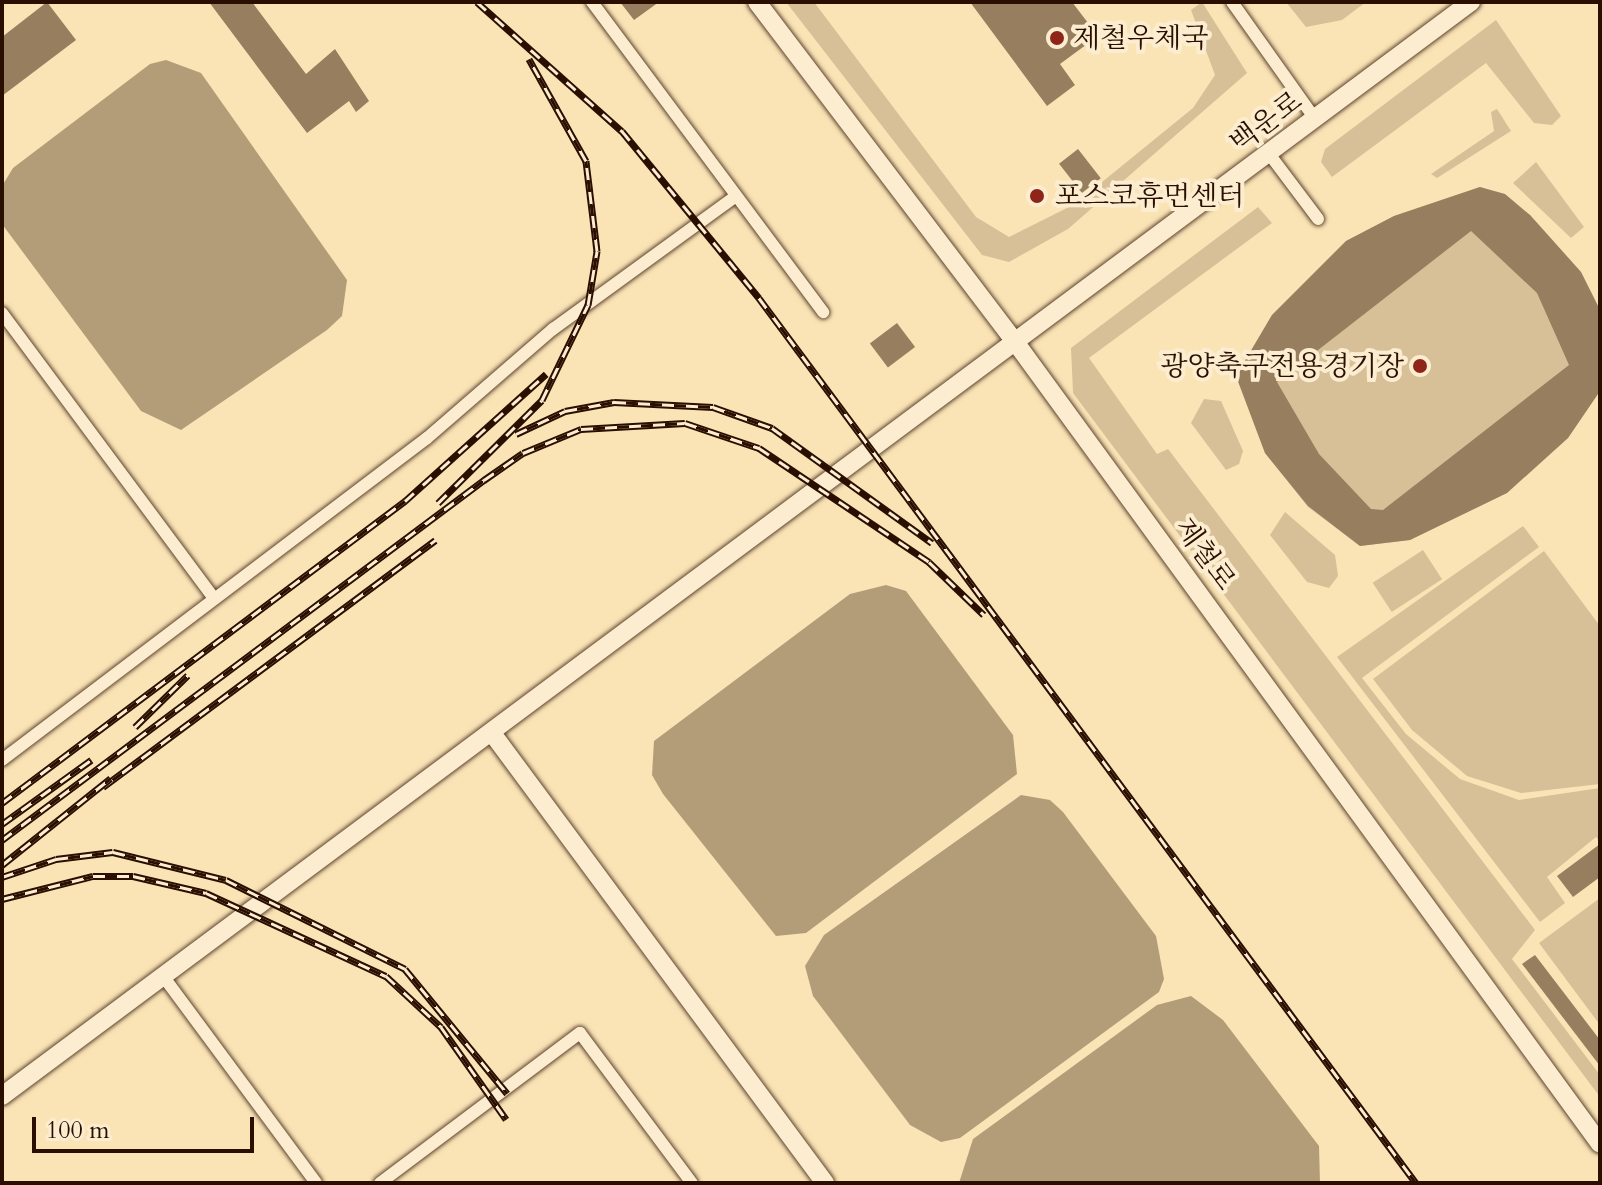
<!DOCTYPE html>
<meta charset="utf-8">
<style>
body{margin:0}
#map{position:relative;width:1602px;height:1185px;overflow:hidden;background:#fae4b6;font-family:Cardo,"Noto Serif KR",serif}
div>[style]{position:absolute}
.green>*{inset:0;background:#d7c097;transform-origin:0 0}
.water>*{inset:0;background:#b39c78}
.building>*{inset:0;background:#967e5f;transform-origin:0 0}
.roads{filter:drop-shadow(0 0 2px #5e442e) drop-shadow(0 0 2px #5e442e)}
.street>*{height:12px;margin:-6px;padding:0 6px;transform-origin:6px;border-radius:6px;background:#fcedd0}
.secondary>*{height:18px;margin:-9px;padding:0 9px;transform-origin:9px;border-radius:9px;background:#fcedd0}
.rail>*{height:7px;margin-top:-3.5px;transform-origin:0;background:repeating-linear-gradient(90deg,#fcedd0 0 12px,#2a0f01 0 24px);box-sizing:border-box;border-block:2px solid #2a0f01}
.dots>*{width:22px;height:22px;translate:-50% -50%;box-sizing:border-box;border:4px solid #fcedd0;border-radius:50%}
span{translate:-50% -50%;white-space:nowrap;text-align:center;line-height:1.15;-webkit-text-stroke:8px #fcedd0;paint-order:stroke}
.poi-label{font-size:28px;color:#2a0f01}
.left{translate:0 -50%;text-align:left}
.right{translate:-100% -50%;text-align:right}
.street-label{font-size:28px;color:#2a0f01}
.frame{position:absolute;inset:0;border:4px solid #2a0f01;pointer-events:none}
.scale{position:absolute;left:32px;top:1117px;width:222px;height:36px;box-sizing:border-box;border:4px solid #2a0f01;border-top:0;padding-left:10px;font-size:24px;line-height:28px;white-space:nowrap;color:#2a0f01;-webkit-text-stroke:6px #fcedd0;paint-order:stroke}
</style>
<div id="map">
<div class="green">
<i style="clip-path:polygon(786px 2px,814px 2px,976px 217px,1009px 237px,1075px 204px,1193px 108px,1215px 75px,1191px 10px,1202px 2px,1247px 73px,1068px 229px,1009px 262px,982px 255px)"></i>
<i style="clip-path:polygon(1286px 2px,1366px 2px,1342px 20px,1306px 27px)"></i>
<i style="clip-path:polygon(1496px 20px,1561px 116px,1552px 125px,1534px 123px,1486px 63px,1332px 177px,1321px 162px,1325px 149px)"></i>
<i style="clip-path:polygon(1497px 109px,1511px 131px,1437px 178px,1431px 174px,1494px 131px,1491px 112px)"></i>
<i style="clip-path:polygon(1536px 162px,1584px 227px,1571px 238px,1513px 183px)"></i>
<i style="clip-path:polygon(1480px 187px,1530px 215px,1581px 272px,1600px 310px,1600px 391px,1568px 438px,1507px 493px,1410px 540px,1360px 546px,1308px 507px,1265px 453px,1236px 376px,1272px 315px,1346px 241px,1394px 216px)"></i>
<i style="clip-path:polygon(1258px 207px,1272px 223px,1089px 358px,1157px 454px,1168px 449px,1535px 930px,1512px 959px,1600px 1075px,1600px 1097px,1073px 393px,1071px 348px)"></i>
<i style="clip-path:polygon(1204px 399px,1221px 401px,1243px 451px,1239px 464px,1226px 470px,1191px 423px)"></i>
<i style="clip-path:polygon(1285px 512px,1335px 555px,1338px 576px,1329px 588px,1307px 582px,1270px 535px)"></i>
<i style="clip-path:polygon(1523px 526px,1539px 547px,1362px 678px,1406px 734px,1460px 779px,1519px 800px,1600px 788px,1600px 842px,1596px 837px,1547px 877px,1565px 903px,1540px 922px,1337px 657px)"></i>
<i style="left:1423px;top:550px;width:35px;height:60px;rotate:57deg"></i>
<i style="clip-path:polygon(1544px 551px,1600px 626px,1600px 784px,1521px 793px,1467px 776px,1412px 730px,1373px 679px)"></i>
<i style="clip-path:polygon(1600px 898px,1600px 1025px,1539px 943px)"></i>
</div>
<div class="water">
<i style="clip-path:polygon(166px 60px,201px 73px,347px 280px,342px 316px,327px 330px,181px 430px,141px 411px,2px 224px,2px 186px,13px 168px,150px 64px)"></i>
<i style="clip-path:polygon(886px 585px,906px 591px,1013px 735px,1017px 774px,806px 933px,776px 936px,663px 794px,652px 775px,654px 741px,850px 594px)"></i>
<i style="clip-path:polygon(1021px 795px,1050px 800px,1063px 812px,1156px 936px,1164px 979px,1159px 992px,960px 1138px,941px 1142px,910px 1125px,813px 996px,805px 966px,824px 935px)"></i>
<i style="clip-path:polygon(1191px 996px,1223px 1020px,1319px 1146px,1320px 1183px,959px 1183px,973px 1139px,1157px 1005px)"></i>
</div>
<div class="building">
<i style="clip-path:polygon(47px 2px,76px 40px,2px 96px,2px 37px)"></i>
<i style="clip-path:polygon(209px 2px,252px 2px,306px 74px,335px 49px,369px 101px,356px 112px,349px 101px,307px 133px)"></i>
<i style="clip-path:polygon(620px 2px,659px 2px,634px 20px)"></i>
<i style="clip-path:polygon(970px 2px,1072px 2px,1098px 36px,1060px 64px,1075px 85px,1047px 106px)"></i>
<i style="left:1078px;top:149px;width:37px;height:24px;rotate:52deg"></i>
<i style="clip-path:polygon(evenodd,1480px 187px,1505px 194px,1530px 215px,1581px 272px,1600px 310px,1600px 391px,1568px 438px,1507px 493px,1410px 540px,1360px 546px,1308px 506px,1265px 453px,1236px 376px,1272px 315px,1346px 241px,1394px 216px,1480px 187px,1471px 231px,1537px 293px,1569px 365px,1383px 510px,1371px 509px,1319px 454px,1277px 382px,1471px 231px)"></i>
<i style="left:897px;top:323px;width:30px;height:34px;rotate:53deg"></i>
<i style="clip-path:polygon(1600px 844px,1600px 877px,1573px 897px,1557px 876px)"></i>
<i style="clip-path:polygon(1535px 955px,1600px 1040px,1600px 1066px,1522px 964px)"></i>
</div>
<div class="roads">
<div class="street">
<i style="left:592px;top:2px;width:387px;rotate:53.3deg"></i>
<i style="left:1232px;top:2px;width:145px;rotate:54.6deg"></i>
<i style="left:1270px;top:155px;width:80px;rotate:53.1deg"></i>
<i style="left:2px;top:313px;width:354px;rotate:53.4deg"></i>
<i style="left:2px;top:760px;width:533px;rotate:-37.15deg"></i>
<i style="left:427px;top:438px;width:167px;rotate:-40.9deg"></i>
<i style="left:553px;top:329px;width:226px;rotate:-36deg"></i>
<i style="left:163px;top:976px;width:257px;rotate:53.5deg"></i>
<i style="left:380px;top:1183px;width:250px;rotate:-36.9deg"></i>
<i style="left:580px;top:1033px;width:187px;rotate:53.3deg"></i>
</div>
<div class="secondary">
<i style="left:757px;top:2px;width:428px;rotate:52.8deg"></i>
<i style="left:1016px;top:343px;width:991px;rotate:53.9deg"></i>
<i style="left:492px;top:733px;width:560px;rotate:53.5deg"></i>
<i style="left:2px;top:1096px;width:1832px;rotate:-36.68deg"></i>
</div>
</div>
<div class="rail">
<i style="left:477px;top:2px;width:194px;rotate:41.7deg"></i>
<i style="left:622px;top:131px;width:216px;rotate:50.6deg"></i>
<i style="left:759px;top:298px;width:1102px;rotate:53.41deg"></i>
<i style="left:516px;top:434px;width:54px;rotate:-25.1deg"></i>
<i style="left:565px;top:411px;width:50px;rotate:-10.4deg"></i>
<i style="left:614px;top:402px;width:99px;rotate:2.9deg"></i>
<i style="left:713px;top:407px;width:63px;rotate:19.6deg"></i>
<i style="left:772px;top:428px;width:197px;rotate:35.7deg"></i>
<i style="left:438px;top:503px;width:146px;rotate:-44.7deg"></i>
<i style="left:542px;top:400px;width:106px;rotate:-64.2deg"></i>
<i style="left:588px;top:305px;width:55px;rotate:-80.5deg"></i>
<i style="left:597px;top:251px;width:91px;rotate:-97deg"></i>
<i style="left:586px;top:161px;width:117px;rotate:-119.2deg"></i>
<i style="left:135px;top:727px;width:74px;rotate:-44.5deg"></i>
<i style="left:103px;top:787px;width:414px;rotate:-36.6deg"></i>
<i style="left:2px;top:803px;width:504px;rotate:-36.85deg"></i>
<i style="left:405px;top:501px;width:190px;rotate:-42deg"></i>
<i style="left:2px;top:824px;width:110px;rotate:-35.7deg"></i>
<i style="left:2px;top:840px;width:602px;rotate:-36.76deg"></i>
<i style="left:484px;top:480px;width:47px;rotate:-34.7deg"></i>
<i style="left:523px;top:453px;width:63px;rotate:-22.5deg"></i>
<i style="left:581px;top:429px;width:104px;rotate:-3.3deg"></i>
<i style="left:685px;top:423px;width:78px;rotate:18.7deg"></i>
<i style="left:759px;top:448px;width:205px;rotate:33.8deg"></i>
<i style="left:929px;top:562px;width:76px;rotate:43.9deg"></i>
<i style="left:2px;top:865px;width:139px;rotate:-38.6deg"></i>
<i style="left:2px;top:877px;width:57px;rotate:-18.4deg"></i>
<i style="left:56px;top:859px;width:57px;rotate:-7deg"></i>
<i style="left:113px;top:852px;width:116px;rotate:13.9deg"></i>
<i style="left:226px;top:880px;width:200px;rotate:26.4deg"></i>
<i style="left:405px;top:969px;width:161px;rotate:50.6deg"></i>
<i style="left:2px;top:899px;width:94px;rotate:-14.2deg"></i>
<i style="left:93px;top:876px;width:40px"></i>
<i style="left:133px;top:876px;width:75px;rotate:13.1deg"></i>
<i style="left:206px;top:893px;width:198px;rotate:24.8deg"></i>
<i style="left:386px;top:976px;width:75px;rotate:42.8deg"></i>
<i style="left:441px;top:1027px;width:113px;rotate:54.8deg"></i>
</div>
<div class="dots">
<i style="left:1057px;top:38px;background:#8f2418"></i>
<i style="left:1037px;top:196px;background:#8f2418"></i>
<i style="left:1420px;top:366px;background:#8f2418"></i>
</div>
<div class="poi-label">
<span class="left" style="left:1073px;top:38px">제철우체국</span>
<span class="left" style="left:1055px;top:196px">포스코휴먼센터</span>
<span class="right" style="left:1404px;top:366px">광양축구전용경기장</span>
</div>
<div class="street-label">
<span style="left:1266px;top:122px;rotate:-37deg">백운로</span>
<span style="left:1205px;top:554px;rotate:54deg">제철로</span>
</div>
<div class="frame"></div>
<div class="scale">100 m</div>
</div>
